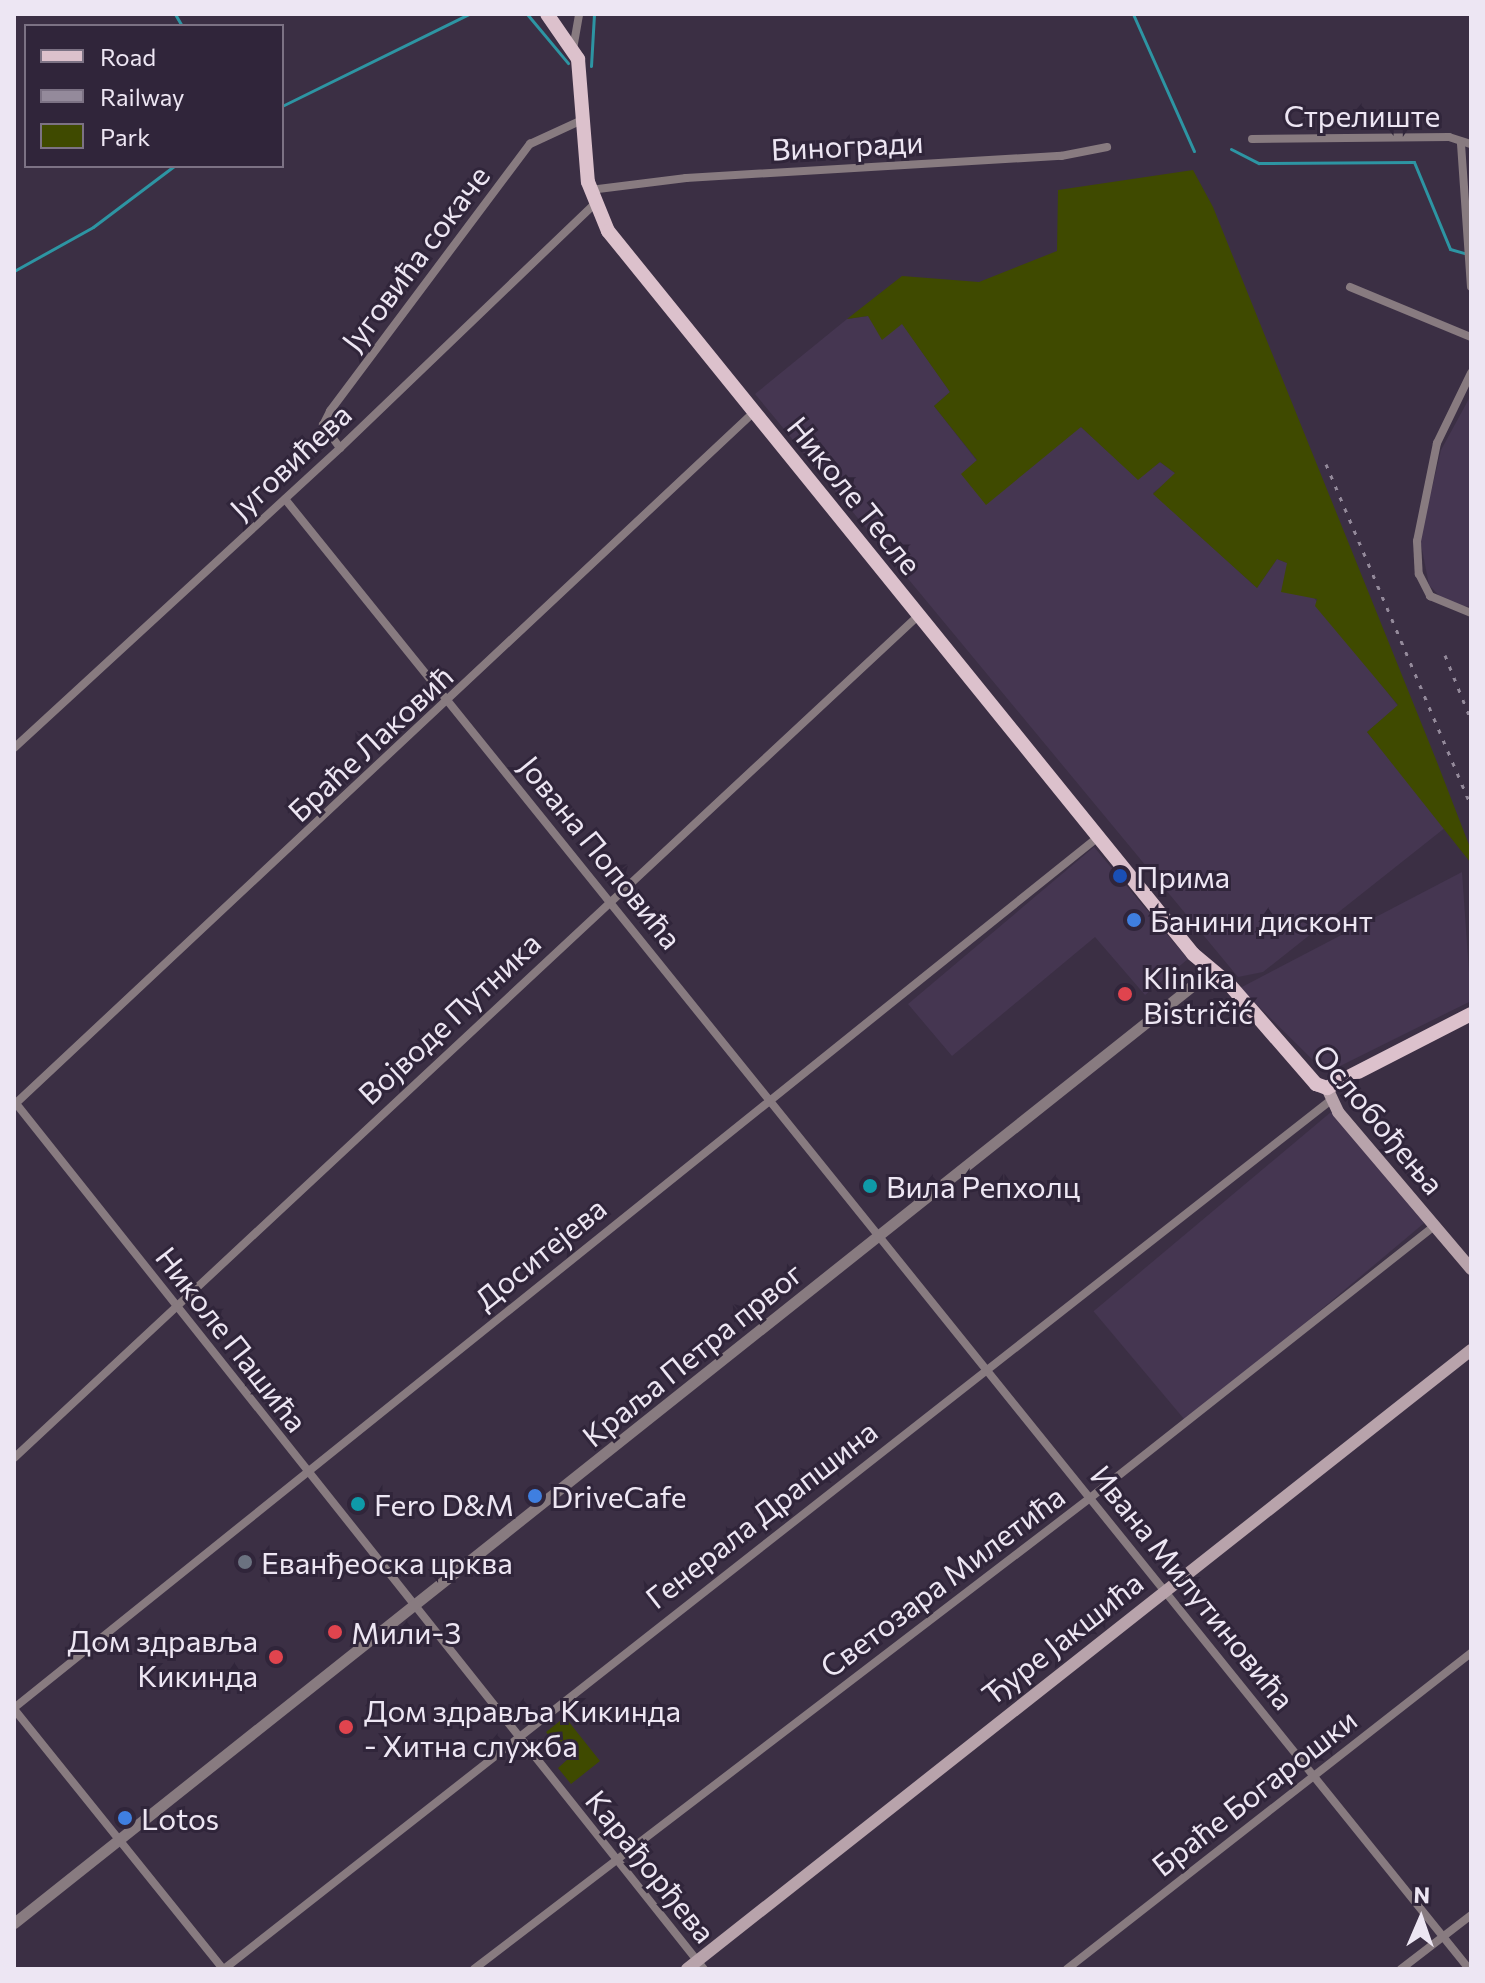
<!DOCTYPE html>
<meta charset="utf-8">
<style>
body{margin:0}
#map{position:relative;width:1485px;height:1983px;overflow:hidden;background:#3b2f44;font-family:Commissioner,sans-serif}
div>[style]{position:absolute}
.built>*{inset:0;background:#453651;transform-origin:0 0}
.green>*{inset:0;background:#3f4a00}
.stream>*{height:3px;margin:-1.5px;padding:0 1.5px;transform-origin:1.5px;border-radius:1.5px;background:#2d95a3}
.minor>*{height:8px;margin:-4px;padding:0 4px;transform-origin:4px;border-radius:4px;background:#887b80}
.tertiary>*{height:11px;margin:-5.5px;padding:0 5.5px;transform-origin:5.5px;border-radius:5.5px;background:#887b80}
.secondary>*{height:12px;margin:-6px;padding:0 6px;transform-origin:6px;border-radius:6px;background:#b8a3ab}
.primary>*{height:14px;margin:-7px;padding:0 7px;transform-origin:7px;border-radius:7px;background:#dcc1cc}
.rail>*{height:3px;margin-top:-1.5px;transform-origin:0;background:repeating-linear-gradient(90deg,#948a9b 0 4px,transparent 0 12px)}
.dots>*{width:22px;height:22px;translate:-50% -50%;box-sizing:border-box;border:4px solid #30253a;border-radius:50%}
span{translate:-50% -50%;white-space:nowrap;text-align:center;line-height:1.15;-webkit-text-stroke:6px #30253a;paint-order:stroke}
.street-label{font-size:30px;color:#ede6f3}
.poi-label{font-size:30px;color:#ede6f3}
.left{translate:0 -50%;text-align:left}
.right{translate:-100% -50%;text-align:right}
.frame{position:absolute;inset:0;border:16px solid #ede6f3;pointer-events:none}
.legend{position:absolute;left:24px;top:24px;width:260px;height:144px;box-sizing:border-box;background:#30253a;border:2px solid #7c7284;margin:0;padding:10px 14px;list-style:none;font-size:24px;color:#ede6f3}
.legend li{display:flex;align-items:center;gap:16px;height:40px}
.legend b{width:40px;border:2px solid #7c7284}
.north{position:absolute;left:1381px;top:1879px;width:80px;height:80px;-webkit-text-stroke:6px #30253a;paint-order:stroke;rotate:2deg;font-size:22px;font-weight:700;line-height:32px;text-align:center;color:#ede6f3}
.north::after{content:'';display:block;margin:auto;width:28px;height:36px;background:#ede6f3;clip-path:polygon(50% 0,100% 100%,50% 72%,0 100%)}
</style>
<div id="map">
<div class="built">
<i style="clip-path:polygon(868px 316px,902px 323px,950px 392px,934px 406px,977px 461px,1081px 427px,1138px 479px,1160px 462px,1176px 474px,1153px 493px,1257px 588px,1277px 559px,1287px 563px,1398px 706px,1367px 732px,1446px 827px,1263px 972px,1238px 977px,755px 394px,847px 319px)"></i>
<i style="clip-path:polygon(1471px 395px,1471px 607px,1447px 604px,1429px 585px,1420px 539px,1441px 450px)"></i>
<i style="clip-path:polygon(1094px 847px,1188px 959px,1145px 995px,1095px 937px,952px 1056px,908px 1004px)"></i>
<i style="clip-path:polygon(1462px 872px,1471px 1001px,1326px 1073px,1240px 988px)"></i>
<i style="left:1331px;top:1112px;width:145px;height:310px;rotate:50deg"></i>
</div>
<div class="green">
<i style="clip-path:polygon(1193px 170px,1213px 207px,1437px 762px,1471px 850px,1470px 862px,1367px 732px,1398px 705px,1315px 606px,1317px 599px,1281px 592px,1287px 563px,1277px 559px,1257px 588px,1153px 494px,1175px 473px,1160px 462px,1138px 480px,1081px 427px,986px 505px,961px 474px,977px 460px,934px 406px,950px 392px,902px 324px,882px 340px,868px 316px,847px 319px,902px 276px,979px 282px,1057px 251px,1058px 190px)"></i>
<i style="clip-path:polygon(565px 1717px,600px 1761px,571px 1784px,558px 1768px,568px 1759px,546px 1732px)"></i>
</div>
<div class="stream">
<i style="left:175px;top:14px;width:14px;rotate:60deg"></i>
<i style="left:527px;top:14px;width:64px;rotate:50.1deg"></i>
<i style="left:1133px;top:14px;width:150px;rotate:66deg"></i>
<i style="left:591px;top:66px;width:52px;rotate:-86.7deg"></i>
<i style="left:282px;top:106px;width:208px;rotate:-26.2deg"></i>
<i style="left:1231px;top:149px;width:31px;rotate:27deg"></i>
<i style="left:1259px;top:163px;width:155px;rotate:-0.4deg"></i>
<i style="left:1414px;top:162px;width:94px;rotate:67.5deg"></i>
<i style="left:1450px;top:249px;width:15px;rotate:16deg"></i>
<i style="left:14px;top:271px;width:90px;rotate:-29.1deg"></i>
<i style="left:93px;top:227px;width:101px;rotate:-37deg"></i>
</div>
<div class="minor">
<i style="left:573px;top:49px;width:36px;rotate:-80deg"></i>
<i style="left:1252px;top:139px;width:197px;rotate:-0.6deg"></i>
<i style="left:1449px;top:137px;width:23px;rotate:18deg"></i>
<i style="left:1461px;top:144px;width:143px;rotate:86deg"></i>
<i style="left:590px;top:190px;width:97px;rotate:-7.1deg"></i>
<i style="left:686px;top:178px;width:376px;rotate:-3.4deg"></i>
<i style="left:1061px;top:156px;width:47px;rotate:-11.1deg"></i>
<i style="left:1350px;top:287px;width:131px;rotate:22.5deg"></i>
<i style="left:1471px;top:373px;width:78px;rotate:115.9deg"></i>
<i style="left:1437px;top:443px;width:100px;rotate:101.5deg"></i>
<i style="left:1417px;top:541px;width:33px;rotate:87deg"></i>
<i style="left:1419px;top:574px;width:25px;rotate:63deg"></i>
<i style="left:1430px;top:596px;width:44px;rotate:22.5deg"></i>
<i style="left:340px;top:448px;width:29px;rotate:-126deg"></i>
<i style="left:323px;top:425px;width:16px;rotate:-63deg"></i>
<i style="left:330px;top:411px;width:334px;rotate:-53.2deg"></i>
<i style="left:530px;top:144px;width:57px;rotate:-24.8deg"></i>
<i style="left:285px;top:499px;width:1888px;rotate:51.15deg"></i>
<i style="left:14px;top:748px;width:443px;rotate:-42.6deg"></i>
<i style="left:340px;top:448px;width:351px;rotate:-43.8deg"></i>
<i style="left:14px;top:1101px;width:1109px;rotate:51.52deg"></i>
<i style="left:14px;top:1105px;width:1014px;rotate:-43.12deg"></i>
<i style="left:14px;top:1458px;width:1237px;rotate:-42.97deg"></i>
<i style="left:14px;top:1708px;width:1391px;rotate:-38.78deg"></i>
<i style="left:14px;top:1709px;width:334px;rotate:51.2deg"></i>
<i style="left:224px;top:1969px;width:1407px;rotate:-38.13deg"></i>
<i style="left:474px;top:1969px;width:775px;rotate:-37.4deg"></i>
<i style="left:1090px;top:1498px;width:439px;rotate:-38.3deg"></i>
<i style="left:1067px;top:1969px;width:513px;rotate:-38.03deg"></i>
<i style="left:1401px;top:1969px;width:88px;rotate:-37.6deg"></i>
</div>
<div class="tertiary">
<i style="left:14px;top:1923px;width:1529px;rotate:-38.5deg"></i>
</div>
<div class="secondary">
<i style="left:1327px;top:1088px;width:26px;rotate:65deg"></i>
<i style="left:1338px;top:1112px;width:206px;rotate:49.7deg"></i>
<i style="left:687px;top:1969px;width:999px;rotate:-38.29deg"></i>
</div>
<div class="primary">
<i style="left:547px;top:14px;width:55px;rotate:55.4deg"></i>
<i style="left:578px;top:59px;width:123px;rotate:85.4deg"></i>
<i style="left:588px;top:182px;width:53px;rotate:67.8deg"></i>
<i style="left:608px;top:231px;width:930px;rotate:51.02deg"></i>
<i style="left:1193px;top:954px;width:47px;rotate:39.8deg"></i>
<i style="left:1229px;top:984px;width:133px;rotate:49deg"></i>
<i style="left:1316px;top:1084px;width:12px;rotate:20deg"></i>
<i style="left:1327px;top:1088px;width:162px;rotate:-27.2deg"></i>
</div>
<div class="rail">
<i style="left:1326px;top:464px;width:371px;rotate:67deg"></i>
<i style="left:1445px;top:655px;width:70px;rotate:68.2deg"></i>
</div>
<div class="dots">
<i style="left:1120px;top:876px;background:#1a4fb4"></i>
<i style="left:1134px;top:920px;background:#3f7fe0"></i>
<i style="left:1125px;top:994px;background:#e0444e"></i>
<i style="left:870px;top:1186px;background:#0f9aa8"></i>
<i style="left:535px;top:1496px;background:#3f7fe0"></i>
<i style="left:358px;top:1504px;background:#0f9aa8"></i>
<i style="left:245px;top:1562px;background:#6b7280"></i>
<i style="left:335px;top:1632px;background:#e0444e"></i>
<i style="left:276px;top:1657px;background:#e0444e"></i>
<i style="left:346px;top:1727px;background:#e0444e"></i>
<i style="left:125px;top:1818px;background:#3f7fe0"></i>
</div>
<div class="street-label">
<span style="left:1362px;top:115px">Стрелиште</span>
<span style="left:847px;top:145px;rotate:-3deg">Виногради</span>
<span style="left:415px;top:258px;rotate:-53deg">Југовића сокаче</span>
<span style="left:290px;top:461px;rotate:-43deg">Југовићева</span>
<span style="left:855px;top:495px;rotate:51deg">Николе Тесле</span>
<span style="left:370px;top:743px;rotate:-43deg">Браће Лаковић</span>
<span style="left:601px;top:852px;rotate:51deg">Јована Поповића</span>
<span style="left:449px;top:1018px;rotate:-43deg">Војводе Путника</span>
<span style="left:1379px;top:1119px;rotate:50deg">Ослобођења</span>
<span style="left:540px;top:1253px;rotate:-39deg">Доситејева</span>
<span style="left:232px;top:1339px;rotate:52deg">Николе Пашића</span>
<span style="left:692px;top:1354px;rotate:-39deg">Краља Петра првог</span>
<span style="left:761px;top:1514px;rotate:-38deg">Генерала Драпшина</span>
<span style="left:942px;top:1581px;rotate:-37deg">Светозара Милетића</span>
<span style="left:1193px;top:1587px;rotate:51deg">Ивана Милутиновића</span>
<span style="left:1062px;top:1638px;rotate:-38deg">Ђуре Јакшића</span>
<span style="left:1254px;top:1792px;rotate:-38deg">Браће Богарошки</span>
<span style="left:651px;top:1866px;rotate:51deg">Карађорђева</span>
</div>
<div class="poi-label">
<span class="left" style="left:1136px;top:876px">Прима</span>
<span class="left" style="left:1150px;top:920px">Банини дисконт</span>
<span class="left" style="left:1143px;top:994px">Klinika<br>Bistričić</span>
<span class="left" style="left:886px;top:1186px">Вила Репхолц</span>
<span class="left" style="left:551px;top:1496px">DriveCafe</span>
<span class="left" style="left:374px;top:1504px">Fero D&amp;M</span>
<span class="left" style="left:261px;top:1562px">Еванђеоска црква</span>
<span class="left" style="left:351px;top:1632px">Мили-3</span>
<span class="right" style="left:258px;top:1657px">Дом здравља<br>Кикинда</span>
<span class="left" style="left:364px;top:1727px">Дом здравља Кикинда<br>- Хитна служба</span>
<span class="left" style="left:141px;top:1818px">Lotos</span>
</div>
<div class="frame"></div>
<ul class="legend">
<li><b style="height:10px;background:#dcc1cc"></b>Road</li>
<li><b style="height:10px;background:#948a9b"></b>Railway</li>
<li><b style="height:22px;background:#3f4a00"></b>Park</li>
</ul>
<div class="north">N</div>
</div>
